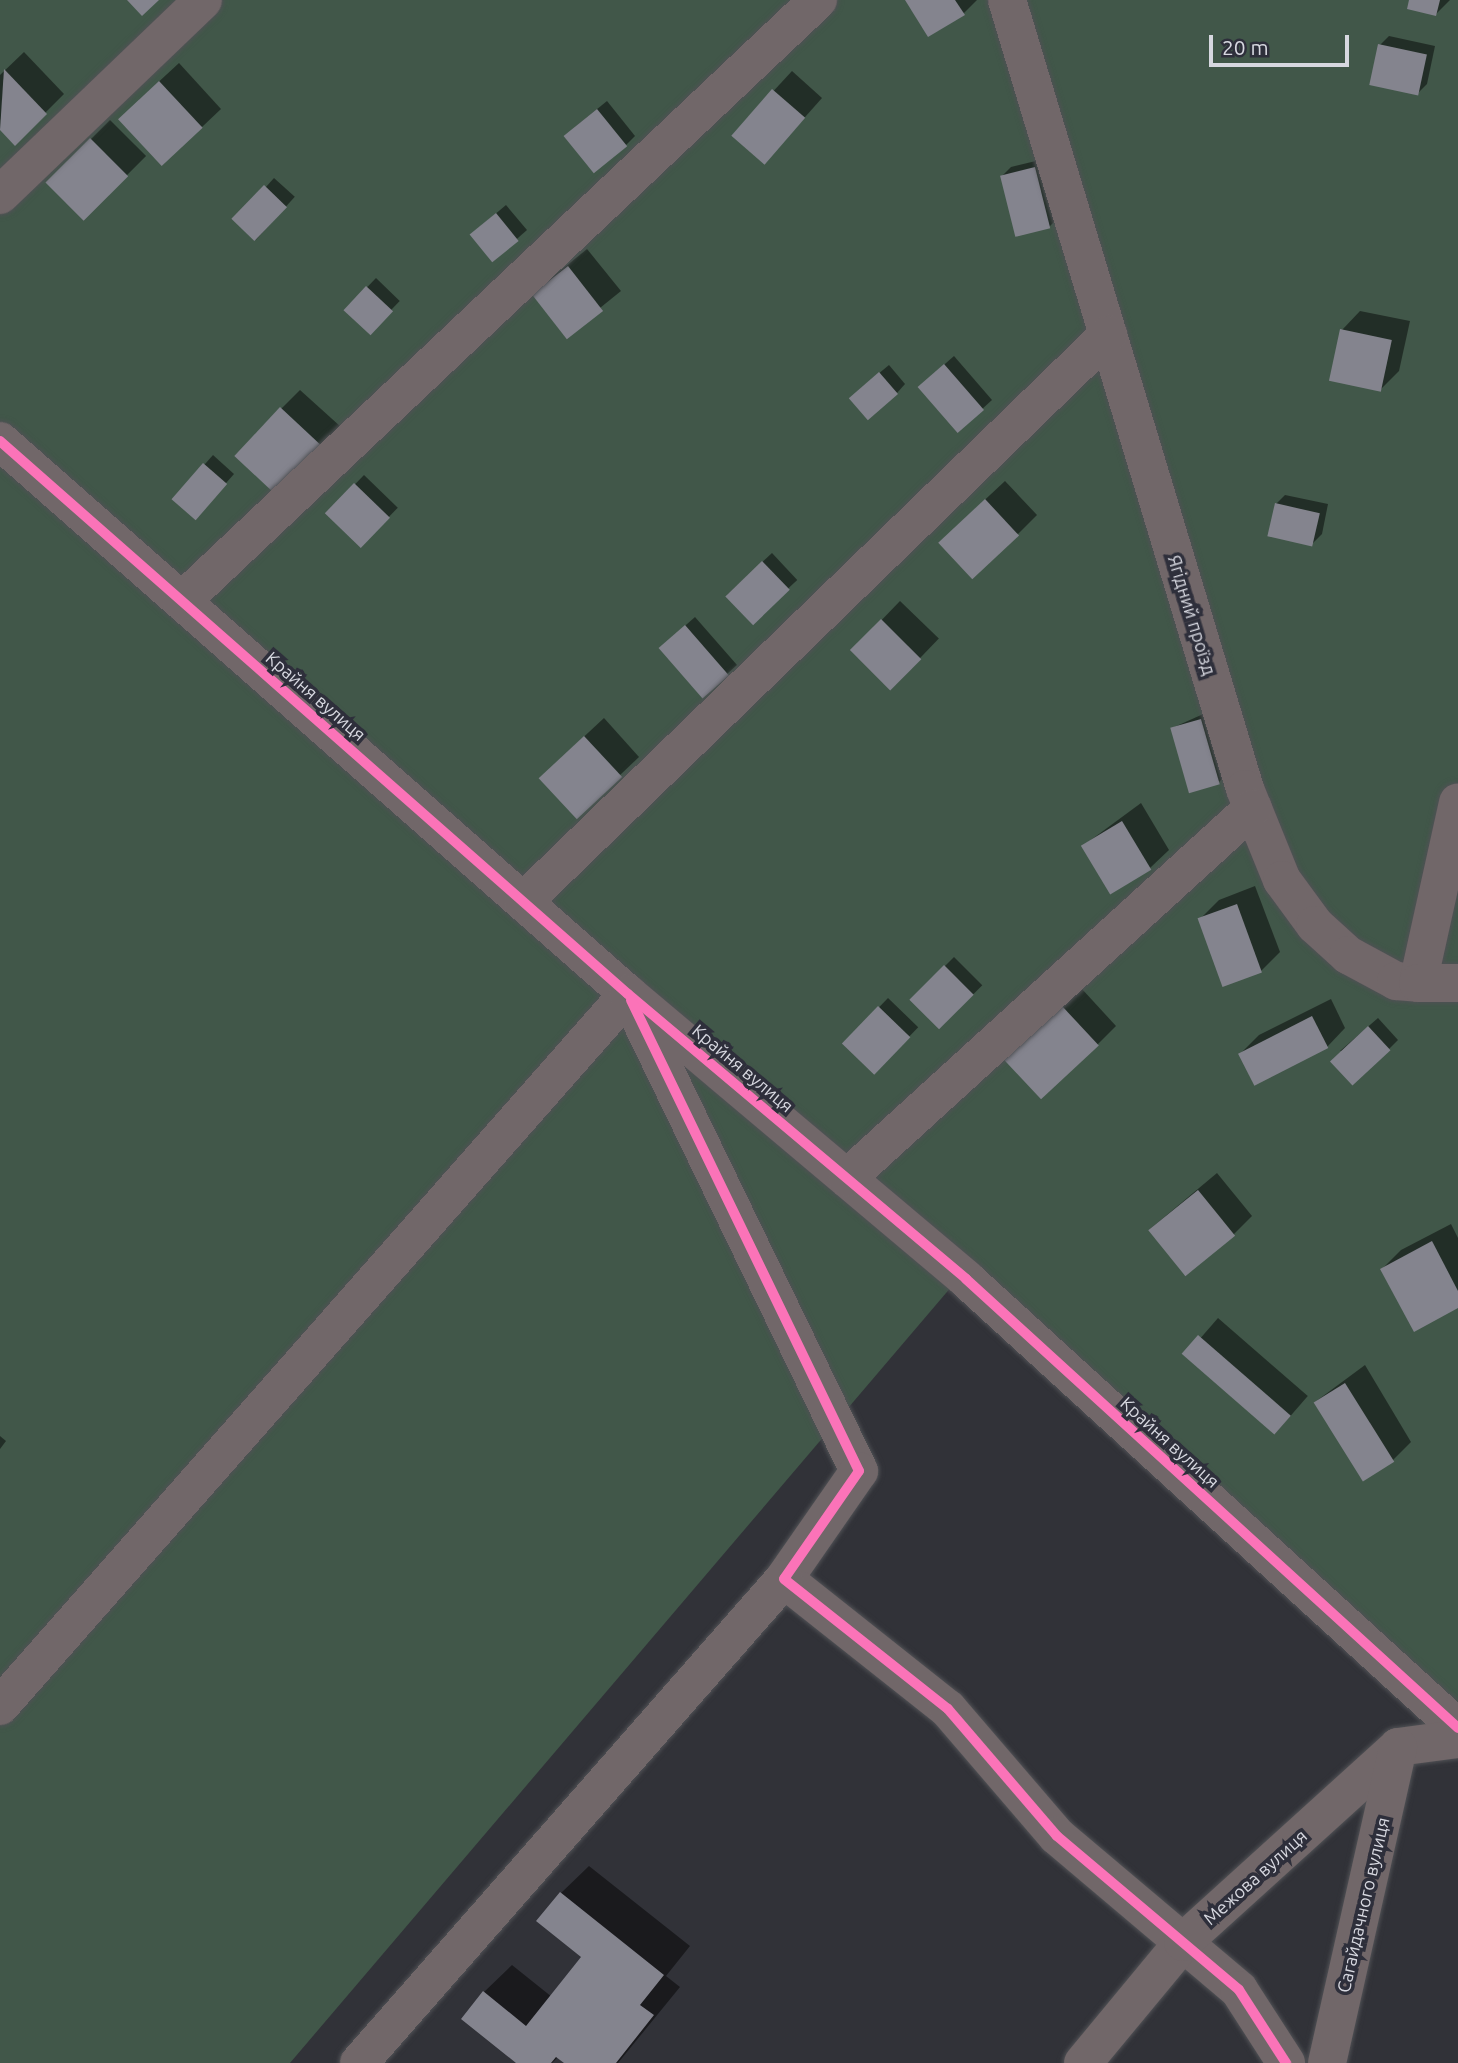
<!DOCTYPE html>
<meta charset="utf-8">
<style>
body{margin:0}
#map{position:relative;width:1458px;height:2063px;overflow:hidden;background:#313238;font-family:Ubuntu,sans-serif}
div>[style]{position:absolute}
.green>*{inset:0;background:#415749}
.shadow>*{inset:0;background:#0007;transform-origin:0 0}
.building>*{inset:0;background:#84848e;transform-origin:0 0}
.roads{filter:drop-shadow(0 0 2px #505155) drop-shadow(0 0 2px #505155)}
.minor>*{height:38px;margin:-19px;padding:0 19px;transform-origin:19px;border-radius:19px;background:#716769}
.cycleway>*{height:10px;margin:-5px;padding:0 5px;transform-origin:5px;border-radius:5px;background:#fb73b8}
span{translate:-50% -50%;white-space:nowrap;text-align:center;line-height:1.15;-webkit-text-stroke:7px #2e2f3b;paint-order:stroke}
.street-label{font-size:18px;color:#d7d8e0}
.scale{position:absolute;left:1209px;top:35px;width:140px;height:32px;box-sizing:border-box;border:4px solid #d7d8e0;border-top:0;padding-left:9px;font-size:21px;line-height:24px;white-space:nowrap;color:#d7d8e0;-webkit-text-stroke:5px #2e2f3b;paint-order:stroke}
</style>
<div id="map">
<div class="green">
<i style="clip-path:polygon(0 0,1458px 0,1458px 1728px,0 441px)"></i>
<i style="clip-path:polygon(0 460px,958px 1279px,290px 2063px,0 2063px)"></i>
</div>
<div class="shadow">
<i style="clip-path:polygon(907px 0,977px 0,964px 13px)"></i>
<i style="clip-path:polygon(1411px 0,1450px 0,1436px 14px)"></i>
<i style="clip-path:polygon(1389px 36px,1435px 46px,1427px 84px,1418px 93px,1380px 45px)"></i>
<i style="clip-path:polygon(24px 52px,64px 94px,15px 143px,0 128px,0 75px)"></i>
<i style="clip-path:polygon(179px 63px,221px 109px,202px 127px,139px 100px)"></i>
<i style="clip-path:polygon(792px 71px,822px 98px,782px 143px,733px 135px)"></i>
<i style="clip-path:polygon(607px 101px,635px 136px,626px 145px,575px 127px)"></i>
<i style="left:110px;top:120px;width:51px;height:88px;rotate:45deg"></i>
<i style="clip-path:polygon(1044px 159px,1059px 217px,1049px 227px,1002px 176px,1011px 167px)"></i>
<i style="left:274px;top:178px;width:28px;height:58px;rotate:42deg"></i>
<i style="clip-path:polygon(506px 205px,527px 230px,493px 260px,481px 226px)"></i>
<i style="left:587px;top:249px;width:54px;height:70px;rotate:51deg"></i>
<i style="left:376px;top:278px;width:33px;height:44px;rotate:44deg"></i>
<i style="clip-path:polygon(1360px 311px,1410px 321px,1399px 371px,1380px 390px,1342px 330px)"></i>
<i style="clip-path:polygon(954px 356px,992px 400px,958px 431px,929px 378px)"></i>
<i style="clip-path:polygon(889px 365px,905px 384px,897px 393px,860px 389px)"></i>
<i style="clip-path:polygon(300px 390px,341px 427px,296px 475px,281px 409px)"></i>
<i style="clip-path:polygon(213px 455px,234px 474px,204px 508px,174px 499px)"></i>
<i style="left:364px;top:475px;width:47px;height:53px;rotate:44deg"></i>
<i style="clip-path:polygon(1005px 481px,1037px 515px,1018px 534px,959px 524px)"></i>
<i style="clip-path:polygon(1285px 495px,1328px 504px,1322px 534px,1313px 543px,1276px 504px)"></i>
<i style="left:772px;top:553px;width:37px;height:62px;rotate:47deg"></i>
<i style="left:900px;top:601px;width:54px;height:69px;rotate:44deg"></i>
<i style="clip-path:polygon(695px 617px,737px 665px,703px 696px,670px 639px)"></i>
<i style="clip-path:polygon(1210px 711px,1228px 773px,1219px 782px,1172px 728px)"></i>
<i style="clip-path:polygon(604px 718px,639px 757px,577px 816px,560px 759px)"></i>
<i style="clip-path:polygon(1141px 803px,1169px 850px,1150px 868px,1084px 845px)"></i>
<i style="clip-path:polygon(1255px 886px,1280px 952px,1261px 971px,1225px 984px,1200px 919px,1219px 900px)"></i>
<i style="left:954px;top:957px;width:40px;height:59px;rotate:45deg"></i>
<i style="clip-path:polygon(1082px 989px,1116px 1026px,1097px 1045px,1006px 1060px)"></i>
<i style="left:888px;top:998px;width:42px;height:62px;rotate:44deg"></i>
<i style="clip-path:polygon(1331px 999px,1345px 1028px,1327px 1047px,1240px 1054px,1259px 1035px)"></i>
<i style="clip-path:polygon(1378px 1018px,1398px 1040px,1389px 1049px,1340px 1051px)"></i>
<i style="clip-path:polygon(1217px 1173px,1252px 1216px,1233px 1235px,1150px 1229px)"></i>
<i style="clip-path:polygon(1451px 1224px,1458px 1238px,1458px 1306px,1382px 1269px,1401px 1250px)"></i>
<i style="left:1218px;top:1318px;width:119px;height:50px;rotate:41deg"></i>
<i style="clip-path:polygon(1365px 1365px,1411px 1442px,1392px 1461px,1315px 1402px)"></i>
<i style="clip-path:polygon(0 1436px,6px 1441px,0 1449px)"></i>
<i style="clip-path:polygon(589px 1866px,690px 1946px,666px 1976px,680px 1987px,618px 2063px,567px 2063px,559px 2056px,552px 2063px,519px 2063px,484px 1992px,512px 1965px,552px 1997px,584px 1957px,561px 1893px)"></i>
</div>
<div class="building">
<i style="clip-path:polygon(127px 0,159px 0,142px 16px)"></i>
<i style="clip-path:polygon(905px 0,955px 0,965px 15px,928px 37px)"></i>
<i style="clip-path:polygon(1409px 0,1440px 0,1436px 16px,1407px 9px)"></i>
<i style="left:1378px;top:44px;width:50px;height:42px;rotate:12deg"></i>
<i style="clip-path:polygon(4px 69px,47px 114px,15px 146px,0 130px)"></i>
<i style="left:159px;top:81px;width:64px;height:56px;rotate:47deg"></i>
<i style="left:772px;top:89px;width:44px;height:62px;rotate:41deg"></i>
<i style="left:597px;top:109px;width:48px;height:43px;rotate:51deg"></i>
<i style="left:90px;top:138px;width:54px;height:63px;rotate:45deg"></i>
<i style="left:1035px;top:167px;width:63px;height:36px;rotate:76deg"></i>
<i style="left:264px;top:185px;width:32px;height:47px;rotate:44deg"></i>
<i style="left:496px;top:213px;width:36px;height:34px;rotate:51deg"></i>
<i style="left:568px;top:266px;width:57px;height:46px;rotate:52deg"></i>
<i style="left:366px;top:286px;width:37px;height:33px;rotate:43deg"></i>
<i style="left:1340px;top:329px;width:53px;height:53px;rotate:12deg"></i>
<i style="left:944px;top:364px;width:61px;height:35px;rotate:49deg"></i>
<i style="left:879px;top:372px;width:29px;height:40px;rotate:49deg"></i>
<i style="left:280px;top:407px;width:59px;height:67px;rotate:43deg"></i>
<i style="left:203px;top:463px;width:32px;height:48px;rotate:41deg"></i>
<i style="left:354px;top:483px;width:50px;height:42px;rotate:44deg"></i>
<i style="left:985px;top:499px;width:50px;height:64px;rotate:47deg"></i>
<i style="left:1275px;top:503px;width:46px;height:34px;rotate:13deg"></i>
<i style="left:762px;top:561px;width:40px;height:51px;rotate:46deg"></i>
<i style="left:881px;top:619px;width:57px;height:44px;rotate:45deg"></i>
<i style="left:685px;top:625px;width:67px;height:35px;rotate:49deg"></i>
<i style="left:1201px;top:719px;width:68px;height:32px;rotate:74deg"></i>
<i style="left:584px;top:736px;width:56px;height:62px;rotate:47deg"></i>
<i style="left:1122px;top:821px;width:57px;height:48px;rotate:59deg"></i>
<i style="left:1237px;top:904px;width:73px;height:42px;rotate:70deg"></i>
<i style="left:944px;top:965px;width:42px;height:49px;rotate:45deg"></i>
<i style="left:878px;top:1006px;width:45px;height:52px;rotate:44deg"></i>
<i style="left:1062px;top:1006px;width:54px;height:79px;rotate:47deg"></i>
<i style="left:1312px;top:1016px;width:36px;height:83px;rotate:63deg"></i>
<i style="left:1368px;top:1026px;width:33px;height:52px;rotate:47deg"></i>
<i style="left:1198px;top:1190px;width:59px;height:64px;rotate:51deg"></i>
<i style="clip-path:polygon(1432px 1241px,1458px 1291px,1458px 1308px,1414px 1332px,1380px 1269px)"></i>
<i style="left:1198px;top:1335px;width:123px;height:25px;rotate:41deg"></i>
<i style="left:1345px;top:1383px;width:93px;height:37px;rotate:58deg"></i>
<i style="clip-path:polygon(560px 1892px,664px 1975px,640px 2005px,654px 2015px,616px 2063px,564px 2063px,556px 2057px,551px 2063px,516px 2063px,461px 2019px,483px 1991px,526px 2026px,581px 1957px,536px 1921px)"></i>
</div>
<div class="roads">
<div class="minor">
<i style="left:1007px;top:0;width:824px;rotate:73.21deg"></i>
<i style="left:1245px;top:789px;width:98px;rotate:67.9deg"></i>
<i style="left:1282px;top:880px;width:56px;rotate:53.7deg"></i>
<i style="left:1315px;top:925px;width:45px;rotate:42.3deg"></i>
<i style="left:1348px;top:955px;width:55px;rotate:28.4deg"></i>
<i style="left:1396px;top:981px;width:22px;rotate:5deg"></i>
<i style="left:1418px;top:983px;width:185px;rotate:-77.5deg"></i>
<i style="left:0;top:195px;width:281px;rotate:-43.8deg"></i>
<i style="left:0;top:441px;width:837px;rotate:41.37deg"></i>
<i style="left:628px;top:994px;width:442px;rotate:40.1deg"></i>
<i style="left:966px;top:1279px;width:666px;rotate:42.38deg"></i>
<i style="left:182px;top:601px;width:875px;rotate:-43.38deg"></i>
<i style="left:523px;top:902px;width:815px;rotate:-44.1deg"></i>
<i style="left:1418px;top:983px;width:40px"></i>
<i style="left:847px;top:1178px;width:549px;rotate:-42.34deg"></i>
<i style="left:0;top:1706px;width:949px;rotate:-48.59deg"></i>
<i style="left:628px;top:994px;width:530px;rotate:64.16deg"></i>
<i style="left:859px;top:1471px;width:131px;rotate:124.8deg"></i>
<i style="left:784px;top:1579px;width:209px;rotate:38.4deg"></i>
<i style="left:948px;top:1709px;width:167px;rotate:49.4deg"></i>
<i style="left:1057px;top:1836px;width:238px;rotate:40.2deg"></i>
<i style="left:1239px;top:1990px;width:87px;rotate:57.2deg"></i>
<i style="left:359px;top:2063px;width:644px;rotate:-48.71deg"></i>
<i style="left:1083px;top:2063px;width:157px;rotate:-50.4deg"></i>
<i style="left:1183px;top:1942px;width:290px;rotate:-42.2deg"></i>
<i style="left:1398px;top:1747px;width:61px;rotate:-7.6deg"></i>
<i style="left:1327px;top:2063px;width:324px;rotate:-77.3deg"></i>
</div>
</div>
<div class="cycleway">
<i style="left:0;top:441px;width:837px;rotate:41.37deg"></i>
<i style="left:628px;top:994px;width:442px;rotate:40.1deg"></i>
<i style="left:966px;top:1279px;width:666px;rotate:42.38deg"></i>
<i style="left:631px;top:1000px;width:523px;rotate:64.17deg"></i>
<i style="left:859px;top:1471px;width:131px;rotate:124.8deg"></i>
<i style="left:784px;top:1579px;width:209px;rotate:38.4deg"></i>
<i style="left:948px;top:1709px;width:167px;rotate:49.4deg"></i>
<i style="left:1057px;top:1836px;width:238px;rotate:40.2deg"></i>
<i style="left:1239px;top:1990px;width:87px;rotate:57.2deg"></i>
</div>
<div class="street-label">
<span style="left:1192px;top:615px;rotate:73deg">Ягідний проїзд</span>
<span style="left:316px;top:696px;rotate:41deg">Крайня вулиця</span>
<span style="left:743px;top:1068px;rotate:40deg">Крайня вулиця</span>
<span style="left:1170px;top:1442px;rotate:42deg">Крайня вулиця</span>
<span style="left:1255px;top:1877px;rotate:-42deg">Межова вулиця</span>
<span style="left:1363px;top:1905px;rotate:-77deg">Сагайдачного вулиця</span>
</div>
<div class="scale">20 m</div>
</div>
